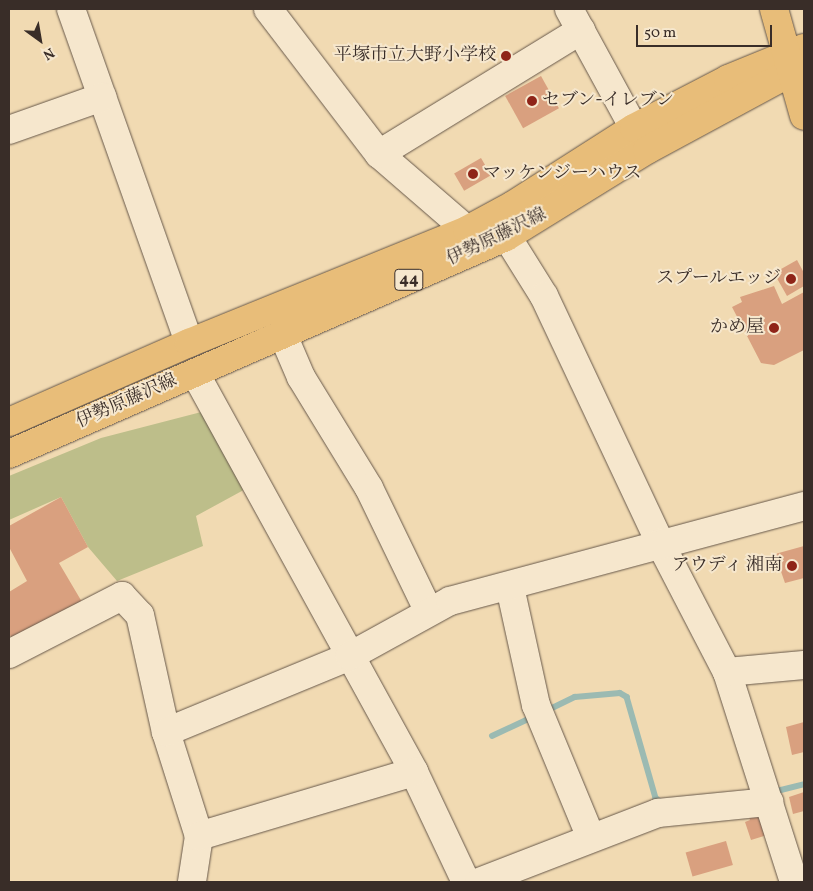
<!DOCTYPE html>
<meta charset="utf-8">
<style>
body{margin:0}
#map{position:relative;width:813px;height:891px;overflow:hidden;background:#f1dab2;font-family:Vollkorn,"Noto Serif JP",serif}
div>[style]{position:absolute}
.green>*{inset:0;background:#bdbe8a}
.stream>*{height:5.5px;margin:-2.75px;padding:0 2.75px;transform-origin:2.75px;border-radius:2.75px;background:#9bbab2}
.building>*{inset:0;background:#d9a07f;transform-origin:0 0}
.roads{filter:drop-shadow(0 0 1px #67584a) drop-shadow(0 0 1px #67584a)}
.minor>*{height:28px;margin:-14px;padding:0 14px;transform-origin:14px;border-radius:14px;background:#f6e7cd}
.major>*{height:28px;margin:-14px;padding:0 14px;transform-origin:14px;border-radius:14px;background:#e8bd79}
.highway>*{height:28px;margin:-14px;padding:0 14px;transform-origin:14px;border-radius:14px;background:#e8bd79}
.dots>*{width:14px;height:14px;translate:-50% -50%;box-sizing:border-box;border:2px solid #f6e7cd;border-radius:50%}
span{translate:-50% -50%;white-space:nowrap;text-align:center;line-height:1.15;-webkit-text-stroke:4px #f6e7cd;paint-order:stroke}
.shield-label span{padding:1px 4px;background:#f6e7cd;border:1px solid;border-radius:4px;-webkit-text-stroke-width:0}
.shield-label{font-size:16px;color:#392d28;font-weight:700}
.poi-label{font-size:18px;color:#392d28}
.right{translate:-100% -50%;text-align:right}
.left{translate:0 -50%;text-align:left}
.street-label{font-size:18px;color:#392d28}
.frame{position:absolute;inset:0;border:10px solid #392d28;pointer-events:none}
.north{position:absolute;left:15px;top:15px;width:50px;height:50px;-webkit-text-stroke:4px #f6e7cd;paint-order:stroke;rotate:148deg;font-size:14px;font-weight:700;line-height:20px;text-align:center;color:#392d28}
.north::after{content:'';display:block;margin:auto;width:18px;height:22px;background:#392d28;clip-path:polygon(50% 0,100% 100%,50% 72%,0 100%)}
.scale{position:absolute;left:636px;top:25px;width:136px;height:22px;box-sizing:border-box;border:2px solid #392d28;border-top:0;padding-left:6px;font-size:15px;line-height:18px;white-space:nowrap;color:#392d28;-webkit-text-stroke:4px #f6e7cd;paint-order:stroke}
</style>
<div id="map">
<div class="green">
<i style="clip-path:polygon(209px 410px,251px 486px,196px 516px,203px 546px,117px 581px,88px 547px,61px 497px,9px 520px,9px 476px,101px 438px)"></i>
</div>
<div class="stream">
<i style="left:546px;top:711px;width:32px;rotate:-26deg"></i>
<i style="left:575px;top:697px;width:45px;rotate:-5.1deg"></i>
<i style="left:620px;top:693px;width:8px;rotate:30deg"></i>
<i style="left:627px;top:697px;width:105px;rotate:74deg"></i>
<i style="left:656px;top:798px;width:8px;rotate:40deg"></i>
<i style="left:492px;top:736px;width:45px;rotate:-24.9deg"></i>
<i style="left:773px;top:792px;width:32px;rotate:-14deg"></i>
</div>
<div class="building">
<i style="left:541px;top:76px;width:37px;height:41px;rotate:61deg"></i>
<i style="left:481px;top:158px;width:20px;height:31px;rotate:60deg"></i>
<i style="clip-path:polygon(797px 260px,804px 273px,804px 286px,787px 296px,774px 273px)"></i>
<i style="clip-path:polygon(774px 286px,782px 304px,804px 292px,804px 350px,774px 365px,761px 363px,732px 307px,742px 302px,740px 297px)"></i>
<i style="clip-path:polygon(61px 497px,88px 547px,59px 563px,82px 602px,13px 641px,9px 633px,9px 592px,27px 581px,9px 547px,9px 526px)"></i>
<i style="clip-path:polygon(804px 546px,804px 578px,785px 583px,775px 554px)"></i>
<i style="clip-path:polygon(804px 722px,804px 752px,792px 755px,786px 727px)"></i>
<i style="clip-path:polygon(804px 792px,804px 811px,793px 814px,789px 797px)"></i>
<i style="clip-path:polygon(759px 810px,767px 835px,751px 840px,745px 822px,750px 820px,748px 814px)"></i>
<i style="left:726px;top:841px;width:25px;height:42px;rotate:74deg"></i>
</div>
<div class="roads">
<div class="minor">
<i style="left:71px;top:9px;width:354px;rotate:70.5deg"></i>
<i style="left:268px;top:9px;width:183px;rotate:52.6deg"></i>
<i style="left:379px;top:154px;width:116px;rotate:40.8deg"></i>
<i style="left:467px;top:230px;width:21px;rotate:11deg"></i>
<i style="left:569px;top:9px;width:136px;rotate:61.4deg"></i>
<i style="left:9px;top:130px;width:99px;rotate:-19.5deg"></i>
<i style="left:379px;top:154px;width:237px;rotate:-31.5deg"></i>
<i style="left:494px;top:216px;width:94px;rotate:58deg"></i>
<i style="left:544px;top:296px;width:273px;rotate:64.8deg"></i>
<i style="left:660px;top:543px;width:145px;rotate:62.6deg"></i>
<i style="left:727px;top:672px;width:220px;rotate:72.3deg"></i>
<i style="left:283px;top:335px;width:46px;rotate:66.8deg"></i>
<i style="left:301px;top:377px;width:130px;rotate:58.5deg"></i>
<i style="left:369px;top:488px;width:136px;rotate:64.2deg"></i>
<i style="left:195px;top:373px;width:455px;rotate:61.2deg"></i>
<i style="left:414px;top:772px;width:122px;rotate:64.7deg"></i>
<i style="left:510px;top:587px;width:121px;rotate:77.6deg"></i>
<i style="left:536px;top:705px;width:144px;rotate:67.5deg"></i>
<i style="left:9px;top:654px;width:127px;rotate:-27.2deg"></i>
<i style="left:122px;top:596px;width:26px;rotate:47deg"></i>
<i style="left:140px;top:615px;width:120px;rotate:77.5deg"></i>
<i style="left:166px;top:732px;width:109px;rotate:72.4deg"></i>
<i style="left:199px;top:836px;width:47px;rotate:98.7deg"></i>
<i style="left:727px;top:672px;width:77px;rotate:-5.2deg"></i>
<i style="left:166px;top:732px;width:199px;rotate:-22.4deg"></i>
<i style="left:350px;top:656px;width:114px;rotate:-28.8deg"></i>
<i style="left:450px;top:601px;width:367px;rotate:-15deg"></i>
<i style="left:199px;top:836px;width:224px;rotate:-16.6deg"></i>
<i style="left:479px;top:882px;width:192px;rotate:-21.1deg"></i>
<i style="left:658px;top:813px;width:112px;rotate:-5.7deg"></i>
</div>
<div class="major">
<i style="left:9px;top:422px;width:197px;rotate:-23.7deg"></i>
<i style="left:189px;top:343px;width:300px;rotate:-22.1deg"></i>
<i style="left:467px;top:230px;width:52px;rotate:-28.5deg"></i>
<i style="left:513px;top:205px;width:143px;rotate:-32.5deg"></i>
<i style="left:634px;top:128px;width:106px;rotate:-27.5deg"></i>
<i style="left:728px;top:79px;width:82px;rotate:-22.2deg"></i>
<i style="left:9px;top:454px;width:542px;rotate:-23.59deg"></i>
<i style="left:506px;top:237px;width:166px;rotate:-31.7deg"></i>
<i style="left:647px;top:150px;width:179px;rotate:-28.4deg"></i>
</div>
<div class="highway">
<i style="left:774px;top:9px;width:111px;rotate:74.3deg"></i>
</div>
</div>
<div class="dots">
<i style="left:506px;top:56px;background:#8f2418"></i>
<i style="left:532px;top:101px;background:#8f2418"></i>
<i style="left:473px;top:174px;background:#8f2418"></i>
<i style="left:791px;top:279px;background:#8f2418"></i>
<i style="left:774px;top:328px;background:#8f2418"></i>
<i style="left:792px;top:566px;background:#8f2418"></i>
</div>
<div class="shield-label">
<span style="left:409px;top:280px">44</span>
</div>
<div class="poi-label">
<span class="right" style="left:496px;top:56px">平塚市立大野小学校</span>
<span class="left" style="left:542px;top:101px">セブン-イレブン</span>
<span class="left" style="left:483px;top:174px">マッケンジーハウス</span>
<span class="right" style="left:781px;top:279px">スプールエッジ</span>
<span class="right" style="left:764px;top:328px">かめ屋</span>
<span class="right" style="left:782px;top:566px">アウディ 湘南</span>
</div>
<div class="street-label">
<span style="left:497px;top:238px;rotate:-26deg">伊勢原藤沢線</span>
<span style="left:127px;top:402px;rotate:-24deg">伊勢原藤沢線</span>
</div>
<div class="frame"></div>
<div class="north">N</div>
<div class="scale">50 m</div>
</div>
